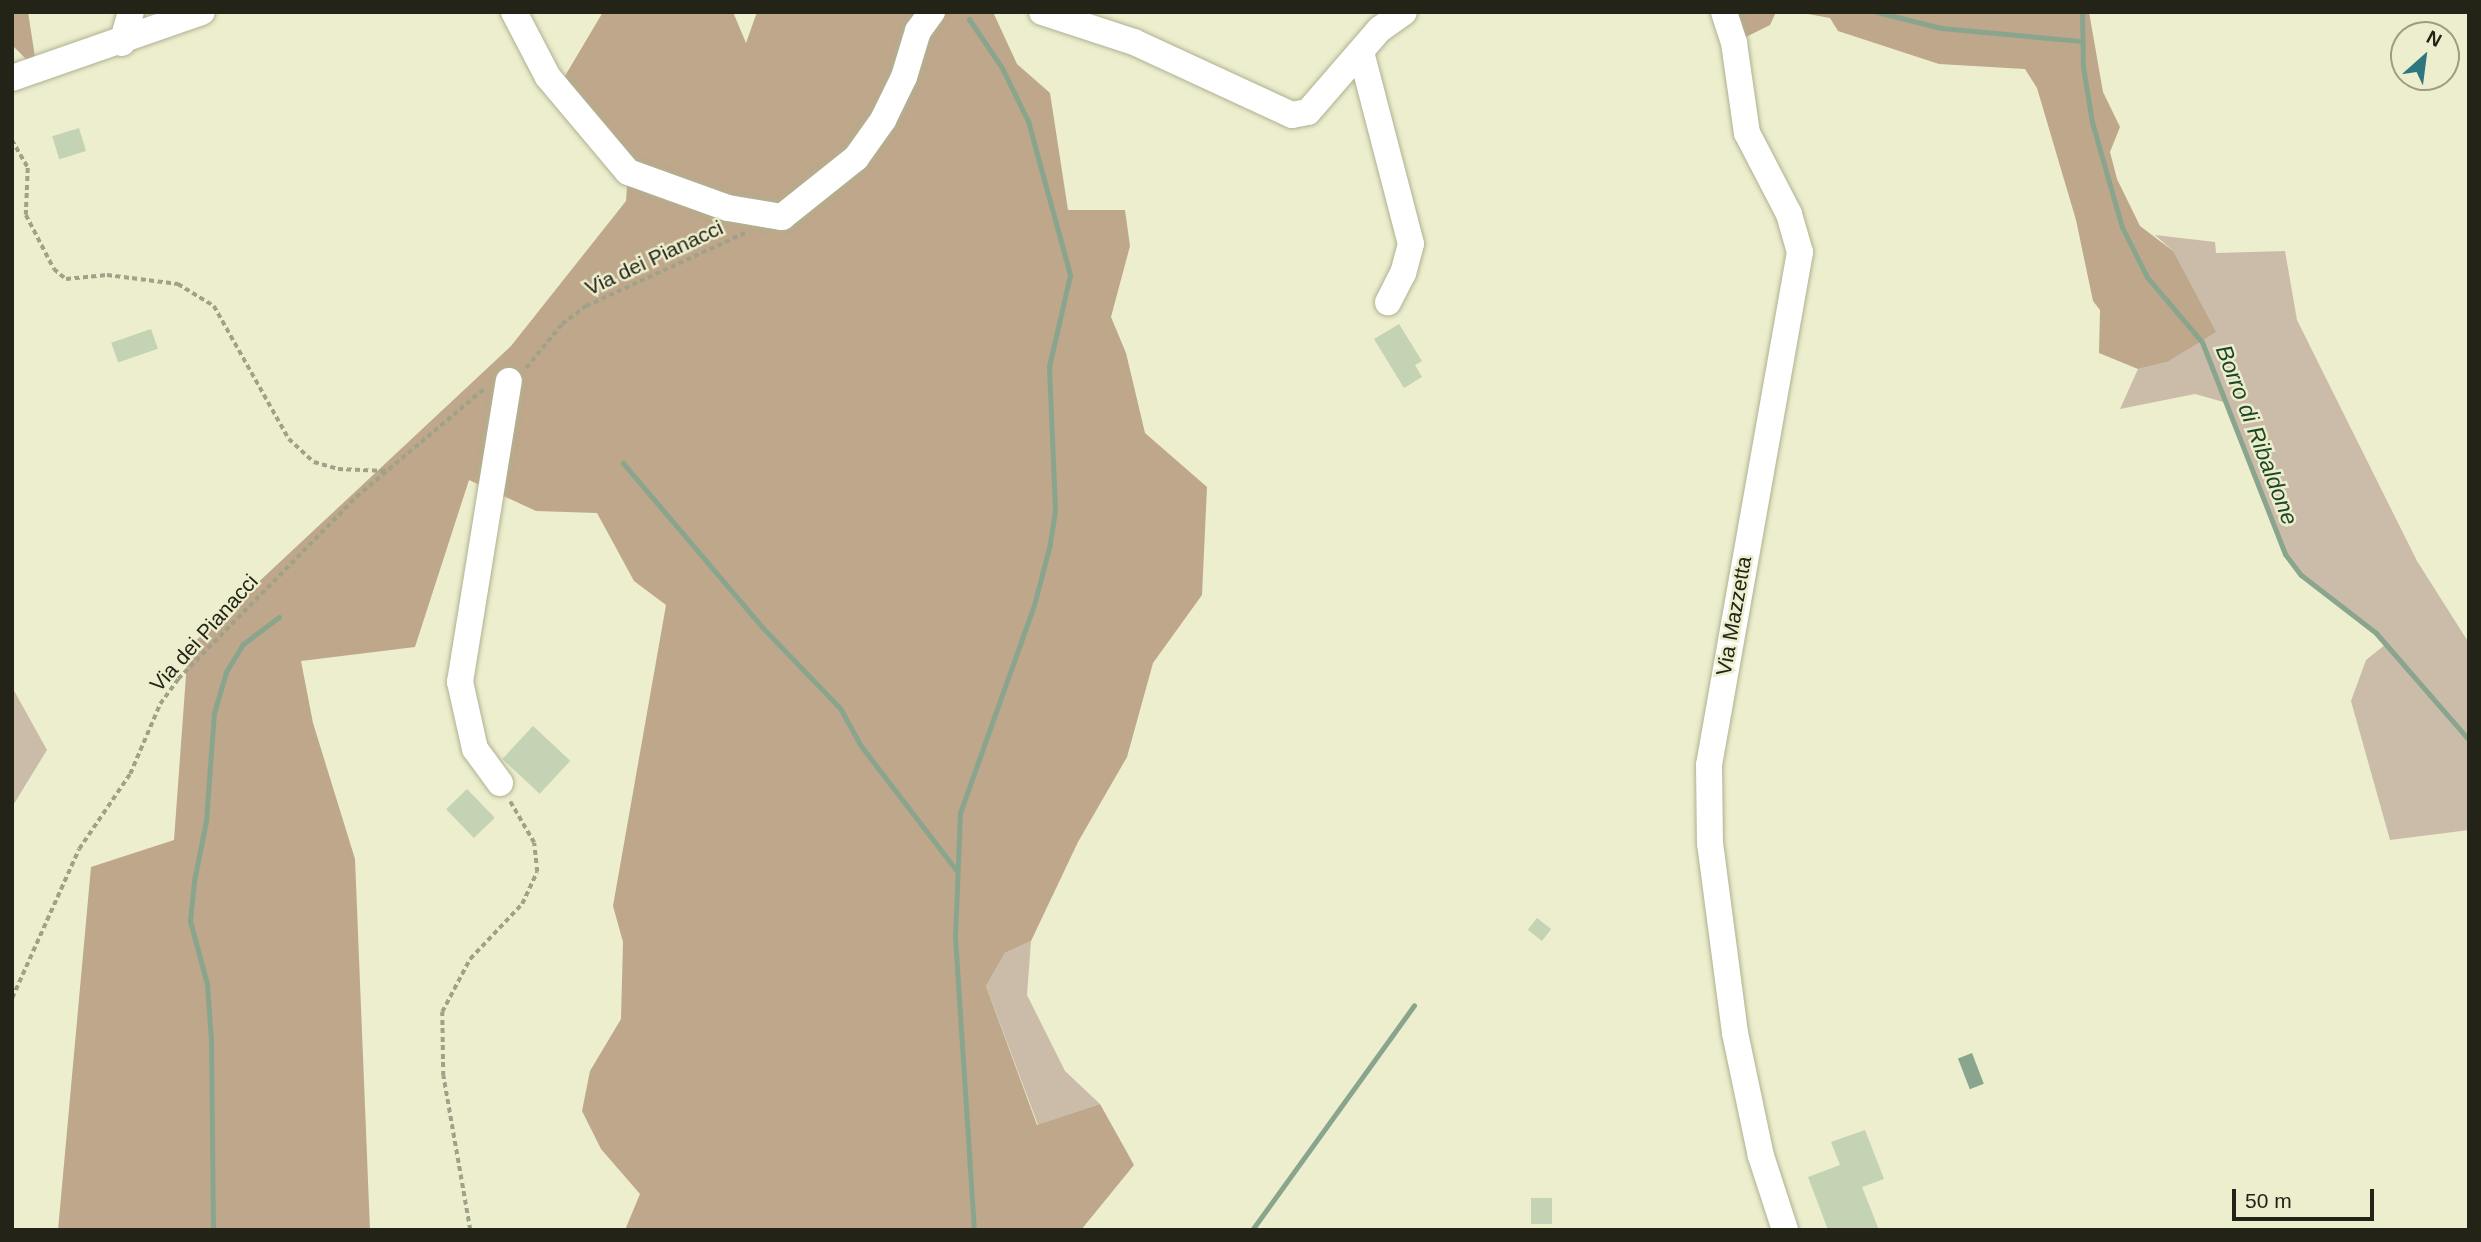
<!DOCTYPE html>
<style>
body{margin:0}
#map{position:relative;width:2481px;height:1242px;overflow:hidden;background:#eceecd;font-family:Helvetica,sans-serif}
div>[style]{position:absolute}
.green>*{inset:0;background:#cbbcaa}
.forest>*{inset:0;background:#bea78b}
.water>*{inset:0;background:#8aa58d;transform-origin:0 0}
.stream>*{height:5px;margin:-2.5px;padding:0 2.5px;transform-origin:2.5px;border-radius:2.5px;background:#8aa58d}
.building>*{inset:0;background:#c3d3b3;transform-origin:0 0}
.path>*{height:3.5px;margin-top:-1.75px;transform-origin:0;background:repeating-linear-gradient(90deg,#9fa188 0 5px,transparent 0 8.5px)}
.roads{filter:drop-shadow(0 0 2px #afb191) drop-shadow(0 0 2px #afb191)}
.minor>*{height:26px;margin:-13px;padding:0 13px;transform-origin:13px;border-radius:13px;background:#fff}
span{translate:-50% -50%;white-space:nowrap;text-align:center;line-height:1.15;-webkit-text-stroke:5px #eceecd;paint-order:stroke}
.street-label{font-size:21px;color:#232317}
.water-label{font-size:23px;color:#1c4825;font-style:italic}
.frame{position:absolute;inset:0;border:14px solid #232317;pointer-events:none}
.north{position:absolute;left:2390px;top:21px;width:70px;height:70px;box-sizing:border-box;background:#eceecd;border:2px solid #9c9d84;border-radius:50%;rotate:28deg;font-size:19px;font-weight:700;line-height:28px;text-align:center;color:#232317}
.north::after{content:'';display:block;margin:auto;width:24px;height:32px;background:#2e777e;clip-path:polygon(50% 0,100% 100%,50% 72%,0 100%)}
.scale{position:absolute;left:2232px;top:1189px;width:142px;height:32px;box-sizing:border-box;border:4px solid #232317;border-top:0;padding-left:9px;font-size:21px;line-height:24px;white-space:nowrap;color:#232317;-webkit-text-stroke:5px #eceecd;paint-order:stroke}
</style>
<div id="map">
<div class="green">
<i style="clip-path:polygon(2155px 235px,2215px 242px,2216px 253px,2285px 251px,2297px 320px,2417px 561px,2469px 643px,2469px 830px,2390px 840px,2351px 701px,2366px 660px,2386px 644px,2301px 575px,2285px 554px,2227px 403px,2195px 394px,2120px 409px,2138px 369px,2167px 362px,2173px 251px)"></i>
<i style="clip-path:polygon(12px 687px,47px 750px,12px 807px)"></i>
<i style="clip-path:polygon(1031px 941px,1027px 995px,1065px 1071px,1100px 1104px,1038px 1125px,986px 986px,1005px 953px)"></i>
</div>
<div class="forest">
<i style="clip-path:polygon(12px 12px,28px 12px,37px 70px,12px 45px)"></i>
<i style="clip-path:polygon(603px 12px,733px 12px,746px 43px,757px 12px,993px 12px,1017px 64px,1050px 93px,1068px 210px,1125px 210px,1130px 246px,1111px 317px,1126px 353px,1145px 433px,1207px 487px,1202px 595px,1153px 663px,1127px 757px,1078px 842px,1031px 941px,1005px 953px,986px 986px,1037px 1125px,1100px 1104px,1134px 1165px,1081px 1230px,625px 1230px,640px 1194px,601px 1149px,582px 1111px,590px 1071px,621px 1019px,623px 942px,613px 906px,666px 605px,634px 581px,597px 513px,536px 511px,469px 480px,415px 647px,301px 661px,313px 723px,355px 859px,370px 1230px,58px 1230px,91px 867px,174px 840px,188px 648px,511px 346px,626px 201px,628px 172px,559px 86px)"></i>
<i style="clip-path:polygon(1735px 12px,1776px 12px,1770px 25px,1734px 43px)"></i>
<i style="clip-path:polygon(1797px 12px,2089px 12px,2103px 92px,2120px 127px,2110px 152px,2117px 179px,2140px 226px,2173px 251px,2216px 332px,2167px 362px,2138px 369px,2099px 353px,2100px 310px,2093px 301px,2076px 220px,2037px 88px,2025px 69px,1939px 64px,1838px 31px,1830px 18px)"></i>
</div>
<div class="water">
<i style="left:1972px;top:1053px;width:33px;height:15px;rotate:69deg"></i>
</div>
<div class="stream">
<i style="left:1877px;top:12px;width:66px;rotate:14deg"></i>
<i style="left:1941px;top:28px;width:142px;rotate:5.3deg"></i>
<i style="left:2082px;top:12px;width:55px;rotate:89deg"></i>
<i style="left:2083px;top:67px;width:56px;rotate:80.7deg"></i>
<i style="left:2092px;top:122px;width:109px;rotate:74.1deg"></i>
<i style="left:2122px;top:227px;width:56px;rotate:63.4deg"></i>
<i style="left:2147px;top:277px;width:85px;rotate:49.8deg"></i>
<i style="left:2202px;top:342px;width:228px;rotate:68.6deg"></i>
<i style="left:2285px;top:554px;width:26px;rotate:53deg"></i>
<i style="left:2301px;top:575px;width:95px;rotate:37.7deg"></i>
<i style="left:2376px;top:633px;width:142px;rotate:49deg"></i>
<i style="left:969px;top:19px;width:59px;rotate:56deg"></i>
<i style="left:1002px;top:68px;width:59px;rotate:63.9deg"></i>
<i style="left:1028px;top:121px;width:160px;rotate:74.7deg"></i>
<i style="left:1070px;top:275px;width:94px;rotate:102.9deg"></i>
<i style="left:1049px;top:367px;width:144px;rotate:87.6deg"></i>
<i style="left:1055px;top:511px;width:33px;rotate:99deg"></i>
<i style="left:1050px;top:544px;width:63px;rotate:104.7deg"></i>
<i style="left:1034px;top:605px;width:221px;rotate:109.6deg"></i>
<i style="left:960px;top:813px;width:124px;rotate:92.3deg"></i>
<i style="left:955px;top:937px;width:294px;rotate:86.3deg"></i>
<i style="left:623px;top:463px;width:215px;rotate:49.7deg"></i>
<i style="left:762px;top:627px;width:112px;rotate:46.1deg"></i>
<i style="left:840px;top:708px;width:43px;rotate:61.1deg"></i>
<i style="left:861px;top:746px;width:156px;rotate:52.5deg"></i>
<i style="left:213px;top:1230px;width:190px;rotate:-90.6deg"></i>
<i style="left:211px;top:1040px;width:56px;rotate:-94.1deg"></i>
<i style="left:207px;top:984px;width:65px;rotate:-105.1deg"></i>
<i style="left:190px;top:921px;width:40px;rotate:-84.3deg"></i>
<i style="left:194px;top:881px;width:61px;rotate:-78.7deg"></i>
<i style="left:206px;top:821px;width:108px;rotate:-85.8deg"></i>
<i style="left:214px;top:713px;width:43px;rotate:-73.7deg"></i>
<i style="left:226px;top:672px;width:33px;rotate:-59deg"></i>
<i style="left:243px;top:644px;width:45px;rotate:-36.9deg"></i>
<i style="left:1252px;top:1230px;width:277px;rotate:-54.2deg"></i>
</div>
<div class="building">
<i style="left:79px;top:128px;width:24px;height:28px;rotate:73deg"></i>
<i style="clip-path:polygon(1399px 324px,1422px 361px,1415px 365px,1422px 377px,1404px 388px,1374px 339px)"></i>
<i style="left:151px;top:329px;width:21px;height:42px;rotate:71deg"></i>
<i style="left:533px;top:726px;width:51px;height:45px;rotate:43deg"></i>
<i style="left:467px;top:789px;width:40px;height:29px;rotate:46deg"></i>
<i style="left:1537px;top:918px;width:18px;height:15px;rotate:38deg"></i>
<i style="clip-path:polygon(1865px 1130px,1884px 1179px,1862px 1187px,1879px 1230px,1828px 1230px,1808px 1177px,1840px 1165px,1831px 1142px)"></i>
<i style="left:1531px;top:1198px;width:21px;height:26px"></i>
</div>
<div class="path">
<i style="left:12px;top:140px;width:32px;rotate:60deg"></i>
<i style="left:28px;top:168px;width:47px;rotate:92.4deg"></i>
<i style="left:26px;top:215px;width:61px;rotate:62.6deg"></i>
<i style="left:54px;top:269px;width:16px;rotate:40deg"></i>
<i style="left:66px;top:279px;width:41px;rotate:-5.6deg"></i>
<i style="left:107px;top:275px;width:72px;rotate:7.2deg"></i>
<i style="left:178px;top:284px;width:42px;rotate:31.4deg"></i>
<i style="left:214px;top:306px;width:153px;rotate:60.6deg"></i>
<i style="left:289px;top:439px;width:34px;rotate:43deg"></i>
<i style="left:314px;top:462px;width:25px;rotate:16deg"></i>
<i style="left:338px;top:469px;width:48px;rotate:2.4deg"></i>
<i style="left:526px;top:368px;width:57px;rotate:-50.7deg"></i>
<i style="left:562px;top:324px;width:30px;rotate:-37deg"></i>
<i style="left:586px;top:306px;width:175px;rotate:-24.7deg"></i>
<i style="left:12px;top:998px;width:163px;rotate:-65.8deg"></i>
<i style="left:79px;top:849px;width:91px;rotate:-55.8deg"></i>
<i style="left:130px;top:774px;width:76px;rotate:-66.8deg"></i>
<i style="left:160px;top:704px;width:31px;rotate:-54deg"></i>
<i style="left:178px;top:679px;width:255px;rotate:-45.6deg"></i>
<i style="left:356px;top:497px;width:169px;rotate:-40.2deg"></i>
<i style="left:470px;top:1230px;width:156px;rotate:-99.9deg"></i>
<i style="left:443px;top:1076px;width:64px;rotate:-90.9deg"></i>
<i style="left:442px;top:1012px;width:60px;rotate:-62.2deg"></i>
<i style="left:470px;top:959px;width:76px;rotate:-46.6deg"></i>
<i style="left:522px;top:904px;width:35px;rotate:-65deg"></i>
<i style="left:537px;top:872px;width:29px;rotate:-96deg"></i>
<i style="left:534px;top:843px;width:50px;rotate:-120.2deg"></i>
</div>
<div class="roads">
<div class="minor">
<i style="left:514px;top:12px;width:73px;rotate:62.4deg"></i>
<i style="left:548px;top:77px;width:124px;rotate:49.9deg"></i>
<i style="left:628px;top:172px;width:106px;rotate:19.8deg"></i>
<i style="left:728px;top:208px;width:55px;rotate:9.5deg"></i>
<i style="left:782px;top:217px;width:95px;rotate:-38.6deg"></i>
<i style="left:856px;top:158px;width:47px;rotate:-54.6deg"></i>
<i style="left:883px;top:120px;width:48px;rotate:-64deg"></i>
<i style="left:904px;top:77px;width:48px;rotate:-73.1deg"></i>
<i style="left:918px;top:31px;width:24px;rotate:-54deg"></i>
<i style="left:1042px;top:12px;width:97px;rotate:18.1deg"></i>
<i style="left:1134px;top:42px;width:174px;rotate:24.8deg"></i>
<i style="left:1292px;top:115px;width:16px;rotate:-11deg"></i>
<i style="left:1308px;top:112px;width:110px;rotate:-49.1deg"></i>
<i style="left:1380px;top:29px;width:29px;rotate:-35deg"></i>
<i style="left:1724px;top:12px;width:33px;rotate:72deg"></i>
<i style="left:1734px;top:43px;width:91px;rotate:81.8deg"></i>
<i style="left:1747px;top:133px;width:91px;rotate:62.6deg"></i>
<i style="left:1789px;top:214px;width:40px;rotate:74deg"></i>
<i style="left:1800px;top:252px;width:521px;rotate:100.06deg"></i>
<i style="left:1709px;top:765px;width:78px;rotate:89.3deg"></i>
<i style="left:1710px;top:843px;width:192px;rotate:82.5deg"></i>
<i style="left:1735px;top:1033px;width:126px;rotate:78.1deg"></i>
<i style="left:1761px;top:1156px;width:78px;rotate:72deg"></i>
<i style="left:122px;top:43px;width:32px;rotate:-74deg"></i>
<i style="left:1361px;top:52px;width:198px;rotate:75.4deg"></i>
<i style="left:1411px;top:244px;width:30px;rotate:105deg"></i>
<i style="left:1403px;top:273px;width:33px;rotate:117deg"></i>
<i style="left:12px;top:78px;width:201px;rotate:-19.2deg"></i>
<i style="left:500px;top:783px;width:42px;rotate:-126.3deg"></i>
<i style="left:475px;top:749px;width:69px;rotate:-102.6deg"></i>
<i style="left:460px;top:682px;width:305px;rotate:-80.8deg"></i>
</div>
</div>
<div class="street-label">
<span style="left:654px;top:258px;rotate:-25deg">Via dei Pianacci</span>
<span style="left:1734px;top:616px;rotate:-80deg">Via Mazzetta</span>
<span style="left:204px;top:633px;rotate:-48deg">Via dei Pianacci</span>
</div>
<div class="water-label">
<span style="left:2257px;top:435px;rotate:69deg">Borro di Ribaldone</span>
</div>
<div class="frame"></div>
<div class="north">N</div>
<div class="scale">50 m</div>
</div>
